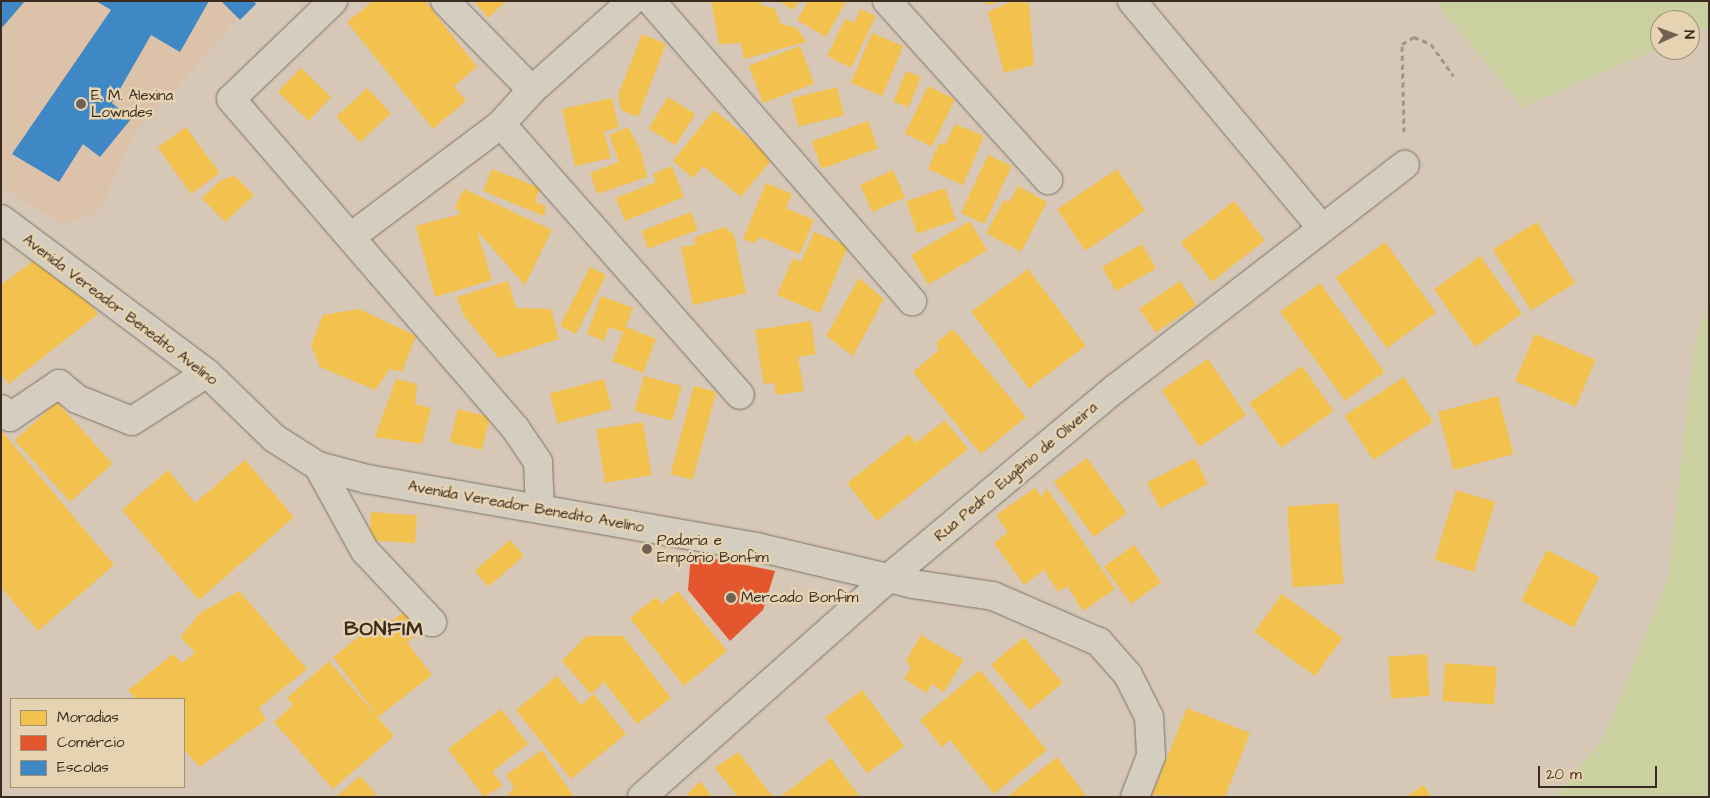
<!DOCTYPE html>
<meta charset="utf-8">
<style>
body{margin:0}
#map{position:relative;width:1710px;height:798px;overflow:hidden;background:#d6c7b6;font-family:"Architects Daughter",sans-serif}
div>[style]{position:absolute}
.built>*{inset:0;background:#dbc2a9}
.green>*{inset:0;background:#cad09f}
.homes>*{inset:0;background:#f2c14e;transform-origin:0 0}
.shops>*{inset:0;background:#e4572e}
.schools>*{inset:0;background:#3f88c5}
.path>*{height:3px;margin-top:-1.5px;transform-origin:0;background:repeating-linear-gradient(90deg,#9d968c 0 5px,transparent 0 9px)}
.roads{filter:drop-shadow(0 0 1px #7c7267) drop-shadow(0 0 1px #7c7267)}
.minor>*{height:28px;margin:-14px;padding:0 14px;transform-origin:14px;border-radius:14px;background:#d4cdc0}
.secondary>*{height:28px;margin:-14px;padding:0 14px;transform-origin:14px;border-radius:14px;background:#d4cdc0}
.dots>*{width:14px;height:14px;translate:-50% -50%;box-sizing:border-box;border:2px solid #e5d3b1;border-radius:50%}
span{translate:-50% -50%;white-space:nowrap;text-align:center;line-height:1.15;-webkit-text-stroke:5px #e5d3b1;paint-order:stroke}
.poi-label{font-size:15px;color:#3b2a1e}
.left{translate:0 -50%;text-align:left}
.street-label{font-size:15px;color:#3b2a1e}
.district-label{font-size:20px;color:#3b2a1e;font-weight:700;letter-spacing:1px}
.frame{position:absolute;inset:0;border:2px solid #3b2a1e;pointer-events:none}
.legend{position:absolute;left:10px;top:698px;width:175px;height:90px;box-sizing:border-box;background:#e5d3b1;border:1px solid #a18f76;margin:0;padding:6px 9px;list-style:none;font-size:15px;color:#3b2a1e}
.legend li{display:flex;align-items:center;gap:10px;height:25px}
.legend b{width:25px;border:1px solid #a18f76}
.north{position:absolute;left:1650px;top:10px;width:50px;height:50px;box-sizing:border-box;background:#e5d3b1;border:1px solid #a18f76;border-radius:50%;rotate:88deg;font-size:14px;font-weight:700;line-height:20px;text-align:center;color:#3b2a1e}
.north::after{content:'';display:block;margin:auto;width:18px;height:22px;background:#716153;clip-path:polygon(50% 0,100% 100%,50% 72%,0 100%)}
.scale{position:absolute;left:1538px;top:766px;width:119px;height:22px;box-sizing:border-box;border:2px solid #3b2a1e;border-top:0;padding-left:6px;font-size:15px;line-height:18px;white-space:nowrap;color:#3b2a1e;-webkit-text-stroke:4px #e5d3b1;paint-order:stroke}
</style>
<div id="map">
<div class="built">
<i style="clip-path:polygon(1px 1px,251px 1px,186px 78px,136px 130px,99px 212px,62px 224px,1px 187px)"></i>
</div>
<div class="green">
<i style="clip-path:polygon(1435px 1px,1709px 1px,1709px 27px,1690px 35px,1690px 20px,1660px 20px,1660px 48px,1522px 107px)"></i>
<i style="clip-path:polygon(1709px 300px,1709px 797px,1554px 797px,1603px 739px,1668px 579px,1695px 341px)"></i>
</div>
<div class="homes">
<i style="clip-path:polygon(373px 1px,425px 1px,477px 67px,454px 86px,466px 101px,433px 129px,347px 22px)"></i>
<i style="clip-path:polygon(474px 1px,506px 1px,488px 18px)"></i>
<i style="clip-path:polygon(711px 1px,760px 1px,761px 5px,775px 9px,781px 24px,797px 28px,806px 42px,744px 59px,741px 43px,719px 44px)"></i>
<i style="clip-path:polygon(778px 1px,799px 1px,793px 10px)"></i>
<i style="clip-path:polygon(808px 1px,846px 1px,826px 37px,797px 20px)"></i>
<i style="clip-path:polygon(986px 1px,998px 1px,998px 2px,987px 5px)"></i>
<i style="clip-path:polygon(1010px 2px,1029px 3px,1034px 65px,1004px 73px,988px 12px)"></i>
<i style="clip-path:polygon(861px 9px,876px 16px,851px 68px,827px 56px,845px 19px,854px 23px)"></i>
<i style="left:872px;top:33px;width:34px;height:54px;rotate:23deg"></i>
<i style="clip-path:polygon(642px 34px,666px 44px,638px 117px,621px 110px,618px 95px)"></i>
<i style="left:800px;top:46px;width:40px;height:55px;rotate:69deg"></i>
<i style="left:301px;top:68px;width:42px;height:33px;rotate:44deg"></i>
<i style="left:906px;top:71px;width:16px;height:33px;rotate:22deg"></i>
<i style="left:928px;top:86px;width:30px;height:53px;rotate:26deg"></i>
<i style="left:837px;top:87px;width:29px;height:47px;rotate:76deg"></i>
<i style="left:367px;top:88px;width:35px;height:42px;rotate:47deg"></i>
<i style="left:668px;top:97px;width:32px;height:37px;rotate:32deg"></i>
<i style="clip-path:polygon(612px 98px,619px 128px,604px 131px,611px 158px,575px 166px,562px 109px)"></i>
<i style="clip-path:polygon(714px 110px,773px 158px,741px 197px,703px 166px,693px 178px,673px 161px)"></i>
<i style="left:868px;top:121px;width:29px;height:60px;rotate:70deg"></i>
<i style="clip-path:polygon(955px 124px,984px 136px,963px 185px,928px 169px,939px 143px,945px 145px)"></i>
<i style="left:186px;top:127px;width:57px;height:35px;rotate:54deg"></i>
<i style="clip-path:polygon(628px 127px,641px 151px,647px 177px,597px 194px,590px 173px,619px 162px,609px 135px)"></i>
<i style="left:988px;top:155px;width:26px;height:64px;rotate:25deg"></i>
<i style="clip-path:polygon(672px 166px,684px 197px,625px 221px,616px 198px,656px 182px,653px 174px)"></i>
<i style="clip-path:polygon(492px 169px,540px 188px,535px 202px,546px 206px,544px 216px,483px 191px)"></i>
<i style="left:1117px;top:169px;width:50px;height:72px;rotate:56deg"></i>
<i style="left:893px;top:170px;width:30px;height:36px;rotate:66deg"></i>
<i style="clip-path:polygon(235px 176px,254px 195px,225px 222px,202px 198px,221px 180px)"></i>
<i style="clip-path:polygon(766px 183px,792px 194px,786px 208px,814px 220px,800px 254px,760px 237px,753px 243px,743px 239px)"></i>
<i style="clip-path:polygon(1018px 186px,1047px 202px,1021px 252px,986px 233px,1004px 200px,1009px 202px)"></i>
<i style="left:945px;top:188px;width:34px;height:41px;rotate:71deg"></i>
<i style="clip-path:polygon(464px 189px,552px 230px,525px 285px,477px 231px,492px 280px,435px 297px,416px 226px,461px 214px,455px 207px)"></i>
<i style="left:1234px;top:201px;width:50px;height:67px;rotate:52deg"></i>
<i style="left:691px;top:212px;width:19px;height:53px;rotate:69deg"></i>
<i style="left:970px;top:221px;width:34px;height:68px;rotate:60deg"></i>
<i style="left:1537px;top:222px;width:72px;height:52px;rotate:58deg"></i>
<i style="clip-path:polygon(725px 227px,734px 235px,746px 293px,693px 305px,681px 247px,695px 245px,695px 237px)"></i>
<i style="clip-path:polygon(814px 232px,848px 246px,820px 313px,777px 295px,793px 258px,801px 262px)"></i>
<i style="left:1385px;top:242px;width:87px;height:61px;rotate:54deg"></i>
<i style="left:1142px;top:244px;width:28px;height:46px;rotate:60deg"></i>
<i style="left:1480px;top:256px;width:71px;height:57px;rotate:54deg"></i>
<i style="clip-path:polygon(33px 261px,56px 278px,66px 273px,98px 314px,9px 384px,1px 374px,1px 285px)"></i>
<i style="left:590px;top:267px;width:18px;height:66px;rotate:27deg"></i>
<i style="left:1028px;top:269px;width:96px;height:71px;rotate:53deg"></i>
<i style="clip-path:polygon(859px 278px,884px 299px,853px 356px,826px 336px)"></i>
<i style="clip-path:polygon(508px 281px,516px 308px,551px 309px,559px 339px,499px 358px,464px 316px,457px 297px)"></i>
<i style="left:1180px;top:281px;width:29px;height:49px;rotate:56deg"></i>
<i style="left:1320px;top:283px;width:110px;height:49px;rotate:54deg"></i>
<i style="clip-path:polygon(601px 296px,633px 308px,626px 327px,656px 339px,643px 373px,612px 361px,623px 332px,609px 327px,604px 341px,587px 334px)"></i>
<i style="clip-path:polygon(359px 309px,416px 336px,402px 372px,390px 369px,375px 390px,320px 367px,311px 345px,323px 315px)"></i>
<i style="clip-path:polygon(811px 321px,816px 354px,798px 357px,804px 391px,776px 395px,774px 383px,764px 384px,755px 330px)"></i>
<i style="clip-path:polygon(953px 329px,1026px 417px,981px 454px,913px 372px,939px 350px,936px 343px)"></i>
<i style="left:1535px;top:334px;width:66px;height:51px;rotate:23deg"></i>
<i style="left:1208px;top:359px;width:68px;height:56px;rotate:56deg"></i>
<i style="left:1302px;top:366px;width:55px;height:64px;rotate:55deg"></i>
<i style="left:644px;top:376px;width:39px;height:36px;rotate:15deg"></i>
<i style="left:1404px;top:377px;width:53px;height:71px;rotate:57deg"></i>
<i style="clip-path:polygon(396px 379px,417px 384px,415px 404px,431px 408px,422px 444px,375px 437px)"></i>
<i style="left:604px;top:379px;width:31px;height:56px;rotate:75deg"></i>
<i style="left:694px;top:386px;width:23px;height:91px;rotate:15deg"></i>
<i style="left:1498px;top:396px;width:60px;height:62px;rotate:75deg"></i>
<i style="left:57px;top:402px;width:83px;height:57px;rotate:48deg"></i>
<i style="left:458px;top:409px;width:33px;height:34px;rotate:14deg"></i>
<i style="clip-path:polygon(945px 420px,968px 449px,877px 521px,847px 483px,909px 434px,916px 443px)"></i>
<i style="left:643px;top:422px;width:54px;height:47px;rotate:81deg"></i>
<i style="clip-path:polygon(1px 430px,114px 565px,38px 631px,1px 587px)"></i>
<i style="left:1087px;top:458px;width:68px;height:41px;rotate:54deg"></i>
<i style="left:1195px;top:458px;width:29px;height:54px;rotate:63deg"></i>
<i style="clip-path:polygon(245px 460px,294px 517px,199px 600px,122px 510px,168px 470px,195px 503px)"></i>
<i style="clip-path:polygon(1035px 488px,1042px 497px,1047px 488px,1115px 589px,1083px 611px,1067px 586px,1058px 592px,1044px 570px,1024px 585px,994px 543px,1008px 532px,996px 515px)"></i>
<i style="left:1456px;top:490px;width:41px;height:73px;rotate:17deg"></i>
<i style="left:1338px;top:503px;width:81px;height:51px;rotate:86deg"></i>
<i style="left:371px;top:512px;width:46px;height:28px;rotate:4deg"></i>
<i style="left:510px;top:540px;width:21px;height:47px;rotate:49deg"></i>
<i style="left:1134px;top:545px;width:46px;height:37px;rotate:54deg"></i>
<i style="left:1547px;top:550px;width:59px;height:57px;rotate:27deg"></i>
<i style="clip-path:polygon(239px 591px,307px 669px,259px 708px,266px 720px,200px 767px,184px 750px,184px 699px,136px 699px,128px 690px,173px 654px,182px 663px,195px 652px,180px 637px,200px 613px)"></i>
<i style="clip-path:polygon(678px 591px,727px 651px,684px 686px,630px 618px,656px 597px,662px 604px)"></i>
<i style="left:1282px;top:594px;width:75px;height:47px;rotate:36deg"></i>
<i style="clip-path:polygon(404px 612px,420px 632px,407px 642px,432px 675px,378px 717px,333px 657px,383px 618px,387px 624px)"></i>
<i style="clip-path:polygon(921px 635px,964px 660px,944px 692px,932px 684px,927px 693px,904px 679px,911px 667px,906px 661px)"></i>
<i style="clip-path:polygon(586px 636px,623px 636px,671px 698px,637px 724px,604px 682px,591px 694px,562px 661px)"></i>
<i style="left:1024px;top:637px;width:60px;height:43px;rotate:50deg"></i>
<i style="left:1427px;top:654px;width:42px;height:39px;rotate:86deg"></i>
<i style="clip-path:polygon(329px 661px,394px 736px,333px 789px,274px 722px,293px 705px,287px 698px)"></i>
<i style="left:1445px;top:663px;width:52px;height:38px;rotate:4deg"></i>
<i style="clip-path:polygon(980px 670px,1047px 750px,994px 794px,950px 740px,942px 747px,920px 720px)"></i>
<i style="clip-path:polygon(557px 676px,581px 705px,594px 694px,626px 734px,571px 779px,516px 710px)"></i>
<i style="left:862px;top:690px;width:70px;height:46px;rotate:53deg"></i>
<i style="clip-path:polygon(1187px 708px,1250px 733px,1225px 797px,1152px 795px)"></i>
<i style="clip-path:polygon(501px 709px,528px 744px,492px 772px,503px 785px,484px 797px,448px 749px)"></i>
<i style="clip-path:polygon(542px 750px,574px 797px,507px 797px,514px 787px,506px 775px)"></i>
<i style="clip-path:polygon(738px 752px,773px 797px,738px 797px,715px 768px)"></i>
<i style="clip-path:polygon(1057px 757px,1087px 797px,1007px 797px)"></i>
<i style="clip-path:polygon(831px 758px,860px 797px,780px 797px)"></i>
<i style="clip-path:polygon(360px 776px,376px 794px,372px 797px,336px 797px)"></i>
<i style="clip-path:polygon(700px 781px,712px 797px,685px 797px)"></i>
<i style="clip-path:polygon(1424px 785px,1431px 797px,1405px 797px)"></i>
</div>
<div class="shops">
<i style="clip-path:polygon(691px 554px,775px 571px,763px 610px,730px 641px,688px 590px)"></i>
</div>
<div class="schools">
<i style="clip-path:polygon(1px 1px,25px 1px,1px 29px)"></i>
<i style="clip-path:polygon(96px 1px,209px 1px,180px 52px,151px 35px,112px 103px,131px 119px,100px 157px,83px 144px,59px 182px,12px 154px,111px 10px)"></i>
<i style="clip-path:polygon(221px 1px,254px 1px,256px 4px,240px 20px)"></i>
</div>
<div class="path">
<i style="left:1404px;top:132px;width:88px;rotate:-91.3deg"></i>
<i style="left:1402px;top:44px;width:14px;rotate:-30deg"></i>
<i style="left:1414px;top:37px;width:18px;rotate:22deg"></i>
<i style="left:1431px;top:44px;width:39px;rotate:55deg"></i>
</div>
<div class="roads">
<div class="minor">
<i style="left:333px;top:1px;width:141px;rotate:136.1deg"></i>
<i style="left:231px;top:99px;width:435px;rotate:49.2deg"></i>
<i style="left:515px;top:428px;width:41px;rotate:55.9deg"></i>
<i style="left:538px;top:462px;width:47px;rotate:87.6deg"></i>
<i style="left:445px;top:1px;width:124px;rotate:45.7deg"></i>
<i style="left:651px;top:1px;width:398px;rotate:49deg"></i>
<i style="left:887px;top:1px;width:241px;rotate:48deg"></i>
<i style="left:1132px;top:1px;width:296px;rotate:50.1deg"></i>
<i style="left:501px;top:124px;width:361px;rotate:48.6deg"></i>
<i style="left:352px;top:236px;width:186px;rotate:-36.9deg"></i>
<i style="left:501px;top:124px;width:46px;rotate:-47.6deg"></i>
<i style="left:532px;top:90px;width:134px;rotate:-41.7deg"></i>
<i style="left:1px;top:409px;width:12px;rotate:42deg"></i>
<i style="left:10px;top:417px;width:59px;rotate:-34deg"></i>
<i style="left:59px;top:384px;width:23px;rotate:40deg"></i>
<i style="left:77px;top:399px;width:59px;rotate:21.8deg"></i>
<i style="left:132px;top:421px;width:89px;rotate:-32.6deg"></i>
<i style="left:318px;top:466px;width:97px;rotate:61.1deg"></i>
<i style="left:365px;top:551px;width:98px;rotate:46.7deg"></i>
<i style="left:642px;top:797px;width:333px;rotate:-41.6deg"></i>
<i style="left:891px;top:576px;width:293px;rotate:-39.9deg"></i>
<i style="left:1116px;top:388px;width:365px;rotate:-37.7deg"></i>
</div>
<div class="secondary">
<i style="left:1px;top:219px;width:257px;rotate:36.8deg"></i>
<i style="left:207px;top:373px;width:93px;rotate:44.1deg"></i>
<i style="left:274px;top:438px;width:52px;rotate:32.5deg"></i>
<i style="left:318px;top:466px;width:51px;rotate:14.9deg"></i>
<i style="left:367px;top:479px;width:396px;rotate:9.9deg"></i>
<i style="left:757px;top:547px;width:160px;rotate:13.3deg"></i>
<i style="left:913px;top:584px;width:81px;rotate:8.5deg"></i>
<i style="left:993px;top:596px;width:116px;rotate:23.5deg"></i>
<i style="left:1099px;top:642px;width:44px;rotate:48.7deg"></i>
<i style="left:1128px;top:675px;width:47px;rotate:63.4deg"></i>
<i style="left:1149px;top:717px;width:39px;rotate:87deg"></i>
<i style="left:1151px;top:756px;width:44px;rotate:111.3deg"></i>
</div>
</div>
<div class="dots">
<i style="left:81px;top:104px;background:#716153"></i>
<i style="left:647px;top:549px;background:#716153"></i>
<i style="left:731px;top:598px;background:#716153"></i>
</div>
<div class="poi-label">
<span class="left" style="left:91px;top:104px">E. M. Alexina<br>Lowndes</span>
<span class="left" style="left:657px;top:549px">Padaria e<br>Empório Bonfim</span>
<span class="left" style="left:741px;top:598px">Mercado Bonfim</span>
</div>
<div class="street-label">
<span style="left:120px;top:310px;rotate:37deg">Avenida Vereador Benedito Avelino</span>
<span style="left:1016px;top:472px;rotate:-40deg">Rua Pedro Eugênio de Oliveira</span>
<span style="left:526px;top:507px;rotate:10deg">Avenida Vereador Benedito Avelino</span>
</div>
<div class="district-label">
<span style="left:384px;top:629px">BONFIM</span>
</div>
<div class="frame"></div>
<ul class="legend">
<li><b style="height:14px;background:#f2c14e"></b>Moradias</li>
<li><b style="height:14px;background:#e4572e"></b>Comércio</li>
<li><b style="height:14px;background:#3f88c5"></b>Escolas</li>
</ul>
<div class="north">N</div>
<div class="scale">20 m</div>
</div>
